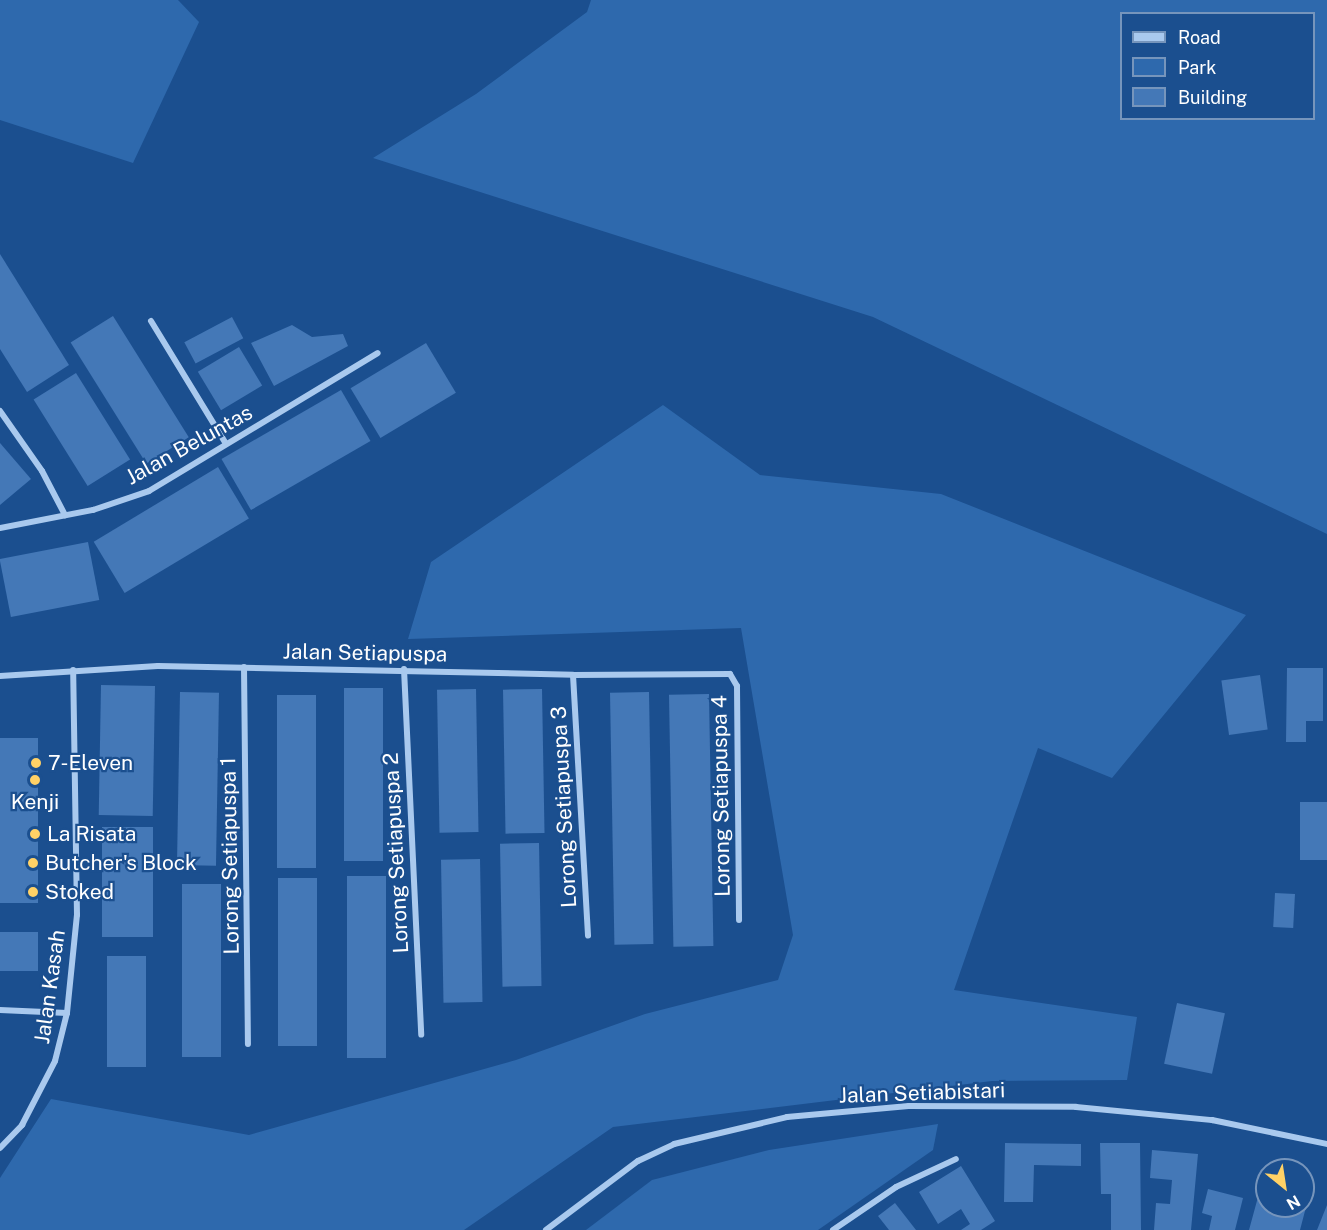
<!DOCTYPE html>
<style>
body{margin:0}
#map{position:relative;width:1327px;height:1230px;overflow:hidden;background:#1b4f8f;font-family:"Public Sans",sans-serif}
div>[style]{position:absolute}
.green>*{inset:0;background:#2e69ad}
.building>*{inset:0;background:#4478b7;transform-origin:0 0}
.minor>*{height:6px;margin:-3px;padding:0 3px;transform-origin:3px;border-radius:3px;background:#a9c9ee}
.dots>*{width:16px;height:16px;translate:-50% -50%;box-sizing:border-box;border:3px solid #1b4f8f;border-radius:50%}
span{translate:-50% -50%;white-space:nowrap;text-align:center;line-height:1.15;-webkit-text-stroke:4.5px #1b4f8f;paint-order:stroke}
.street-label{font-size:21px;color:#fff}
.poi-label{font-size:21px;color:#fff}
.left{translate:0 -50%;text-align:left}
.legend{position:absolute;left:1120px;top:12px;width:195px;height:108px;box-sizing:border-box;background:#1b4f8f;border:2px solid #7695bc;margin:0;padding:8px 10px;list-style:none;font-size:18px;color:#fff}
.legend li{display:flex;align-items:center;gap:12px;height:30px}
.legend b{width:30px;border:2px solid #7695bc}
.north{position:absolute;left:1255px;top:1158px;width:60px;height:60px;box-sizing:border-box;background:#1b4f8f;border:2px solid #7695bc;border-radius:50%;rotate:150deg;font-size:16px;font-weight:700;line-height:24px;text-align:center;color:#fff}
.north::after{content:'';display:block;margin:auto;width:21px;height:27px;background:#ffd166;clip-path:polygon(50% 0,100% 100%,50% 72%,0 100%)}
</style>
<div id="map">
<div class="green">
<i style="clip-path:polygon(0 0,178px 0,199px 22px,133px 163px,0 120px)"></i>
<i style="clip-path:polygon(evenodd,591px 0,1327px 0,1327px 534px,873px 317px,373px 158px,476px 94px,587px 12px,591px 0,1122px 14px,1314px 14px,1314px 118px,1122px 118px,1122px 14px)"></i>
<i style="clip-path:polygon(663px 405px,760px 475px,941px 494px,1246px 615px,1112px 778px,1038px 748px,954px 990px,1137px 1017px,1127px 1080px,992px 1081px,613px 1127px,464px 1230px,0 1230px,0 1178px,51px 1099px,249px 1135px,516px 1060px,645px 1014px,778px 980px,793px 935px,741px 628px,408px 639px,431px 562px)"></i>
<i style="clip-path:polygon(938px 1124px,933px 1150px,818px 1230px,586px 1230px,652px 1180px,769px 1150px)"></i>
</div>
<div class="building">
<i style="clip-path:polygon(0 254px,69px 365px,27px 392px,0 349px)"></i>
<i style="left:113px;top:316px;width:143px;height:50px;rotate:58deg"></i>
<i style="left:232px;top:317px;width:24px;height:54px;rotate:62deg"></i>
<i style="clip-path:polygon(292px 325px,312px 337px,343px 334px,348px 346px,274px 386px,251px 343px)"></i>
<i style="left:426px;top:343px;width:58px;height:88px;rotate:59deg"></i>
<i style="left:239px;top:347px;width:45px;height:48px;rotate:59deg"></i>
<i style="left:76px;top:373px;width:102px;height:50px;rotate:58deg"></i>
<i style="left:341px;top:390px;width:59px;height:138px;rotate:60deg"></i>
<i style="clip-path:polygon(0 443px,31px 479px,0 505px)"></i>
<i style="left:218px;top:467px;width:60px;height:145px;rotate:59deg"></i>
<i style="left:88px;top:542px;width:59px;height:90px;rotate:79deg"></i>
<i style="clip-path:polygon(1287px 668px,1323px 668px,1323px 721px,1306px 721px,1306px 742px,1286px 742px)"></i>
<i style="left:1260px;top:675px;width:55px;height:39px;rotate:82deg"></i>
<i style="left:101px;top:685px;width:54px;height:130px;rotate:1deg"></i>
<i style="left:344px;top:688px;width:39px;height:173px"></i>
<i style="left:476px;top:689px;width:143px;height:39px;rotate:89deg"></i>
<i style="left:542px;top:689px;width:144px;height:39px;rotate:89deg"></i>
<i style="left:180px;top:692px;width:39px;height:173px;rotate:1deg"></i>
<i style="left:649px;top:692px;width:252px;height:39px;rotate:89deg"></i>
<i style="left:709px;top:694px;width:252px;height:40px;rotate:89deg"></i>
<i style="left:277px;top:695px;width:39px;height:173px"></i>
<i style="left:0;top:738px;width:38px;height:165px"></i>
<i style="left:1300px;top:802px;width:27px;height:58px"></i>
<i style="left:102px;top:827px;width:51px;height:110px"></i>
<i style="left:539px;top:843px;width:143px;height:39px;rotate:89deg"></i>
<i style="left:480px;top:859px;width:143px;height:39px;rotate:89deg"></i>
<i style="left:347px;top:876px;width:39px;height:182px"></i>
<i style="left:278px;top:878px;width:39px;height:168px"></i>
<i style="left:182px;top:884px;width:39px;height:173px"></i>
<i style="left:1275px;top:893px;width:20px;height:34px;rotate:3deg"></i>
<i style="left:0;top:932px;width:38px;height:39px"></i>
<i style="left:107px;top:956px;width:39px;height:111px"></i>
<i style="left:1177px;top:1003px;width:49px;height:62px;rotate:12deg"></i>
<i style="clip-path:polygon(1005px 1143px,1081px 1144px,1081px 1166px,1034px 1165px,1033px 1202px,1004px 1202px)"></i>
<i style="clip-path:polygon(1100px 1143px,1140px 1143px,1141px 1230px,1111px 1230px,1111px 1194px,1101px 1194px)"></i>
<i style="clip-path:polygon(1152px 1150px,1198px 1154px,1191px 1230px,1154px 1230px,1156px 1203px,1170px 1204px,1172px 1180px,1150px 1178px)"></i>
<i style="clip-path:polygon(961px 1166px,995px 1221px,981px 1230px,961px 1230px,970px 1224px,961px 1209px,938px 1224px,919px 1192px)"></i>
<i style="clip-path:polygon(1208px 1189px,1243px 1198px,1235px 1230px,1209px 1230px,1212px 1216px,1202px 1213px)"></i>
<i style="clip-path:polygon(1303px 1191px,1310px 1192px,1300px 1230px,1249px 1230px,1258px 1197px,1267px 1200px,1267px 1206px,1303px 1206px)"></i>
<i style="clip-path:polygon(895px 1203px,916px 1230px,889px 1230px,878px 1216px)"></i>
<i style="clip-path:polygon(1327px 1205px,1327px 1230px,1317px 1230px)"></i>
</div>
<div class="minor">
<i style="left:151px;top:321px;width:144px;rotate:58.6deg"></i>
<i style="left:0;top:411px;width:73px;rotate:55deg"></i>
<i style="left:42px;top:471px;width:50px;rotate:62.4deg"></i>
<i style="left:0;top:528px;width:95px;rotate:-11deg"></i>
<i style="left:93px;top:510px;width:59px;rotate:-18.7deg"></i>
<i style="left:149px;top:491px;width:267px;rotate:-31.1deg"></i>
<i style="left:244px;top:667px;width:377px;rotate:89.4deg"></i>
<i style="left:404px;top:669px;width:366px;rotate:87.3deg"></i>
<i style="left:573px;top:675px;width:261px;rotate:86.7deg"></i>
<i style="left:0;top:676px;width:158px;rotate:-3.6deg"></i>
<i style="left:158px;top:666px;width:415px;rotate:1.2deg"></i>
<i style="left:573px;top:675px;width:157px;rotate:-0.4deg"></i>
<i style="left:730px;top:674px;width:14px;rotate:60deg"></i>
<i style="left:737px;top:686px;width:234px;rotate:89.5deg"></i>
<i style="left:0;top:1010px;width:67px;rotate:2.6deg"></i>
<i style="left:0;top:1148px;width:32px;rotate:-46deg"></i>
<i style="left:22px;top:1125px;width:72px;rotate:-62.7deg"></i>
<i style="left:55px;top:1061px;width:49px;rotate:-76deg"></i>
<i style="left:67px;top:1013px;width:99px;rotate:-84.2deg"></i>
<i style="left:77px;top:915px;width:245px;rotate:-90.9deg"></i>
<i style="left:546px;top:1230px;width:115px;rotate:-36.9deg"></i>
<i style="left:638px;top:1161px;width:40px;rotate:-25deg"></i>
<i style="left:674px;top:1144px;width:116px;rotate:-13.4deg"></i>
<i style="left:787px;top:1117px;width:122px;rotate:-5.2deg"></i>
<i style="left:909px;top:1106px;width:167px;rotate:0.3deg"></i>
<i style="left:1076px;top:1107px;width:137px;rotate:5.5deg"></i>
<i style="left:1212px;top:1120px;width:117px;rotate:11.8deg"></i>
<i style="left:833px;top:1230px;width:76px;rotate:-34.3deg"></i>
<i style="left:896px;top:1187px;width:66px;rotate:-25deg"></i>
</div>
<div class="dots">
<i style="left:36px;top:763px;background:#ffd166"></i>
<i style="left:35px;top:780px;background:#ffd166"></i>
<i style="left:35px;top:834px;background:#ffd166"></i>
<i style="left:33px;top:863px;background:#ffd166"></i>
<i style="left:33px;top:892px;background:#ffd166"></i>
</div>
<div class="street-label">
<span style="left:189px;top:445px;rotate:-29deg">Jalan Beluntas</span>
<span style="left:365px;top:653px;rotate:1deg">Jalan Setiapuspa</span>
<span style="left:721px;top:796px;rotate:-91deg">Lorong Setiapuspa 4</span>
<span style="left:564px;top:807px;rotate:-93deg">Lorong Setiapuspa 3</span>
<span style="left:396px;top:853px;rotate:-93deg">Lorong Setiapuspa 2</span>
<span style="left:230px;top:856px;rotate:-91deg">Lorong Setiapuspa 1</span>
<span style="left:50px;top:987px;rotate:-82deg">Jalan Kasah</span>
<span style="left:922px;top:1093px;rotate:-2deg">Jalan Setiabistari</span>
</div>
<div class="poi-label">
<span class="left" style="left:48px;top:763px">7-Eleven</span>
<span style="left:35px;top:802px">Kenji</span>
<span class="left" style="left:47px;top:834px">La Risata</span>
<span class="left" style="left:45px;top:863px">Butcher's Block</span>
<span class="left" style="left:45px;top:892px">Stoked</span>
</div>
<ul class="legend">
<li><b style="height:8px;background:#a9c9ee"></b>Road</li>
<li><b style="height:16px;background:#2e69ad"></b>Park</li>
<li><b style="height:16px;background:#4478b7"></b>Building</li>
</ul>
<div class="north">N</div>
</div>
